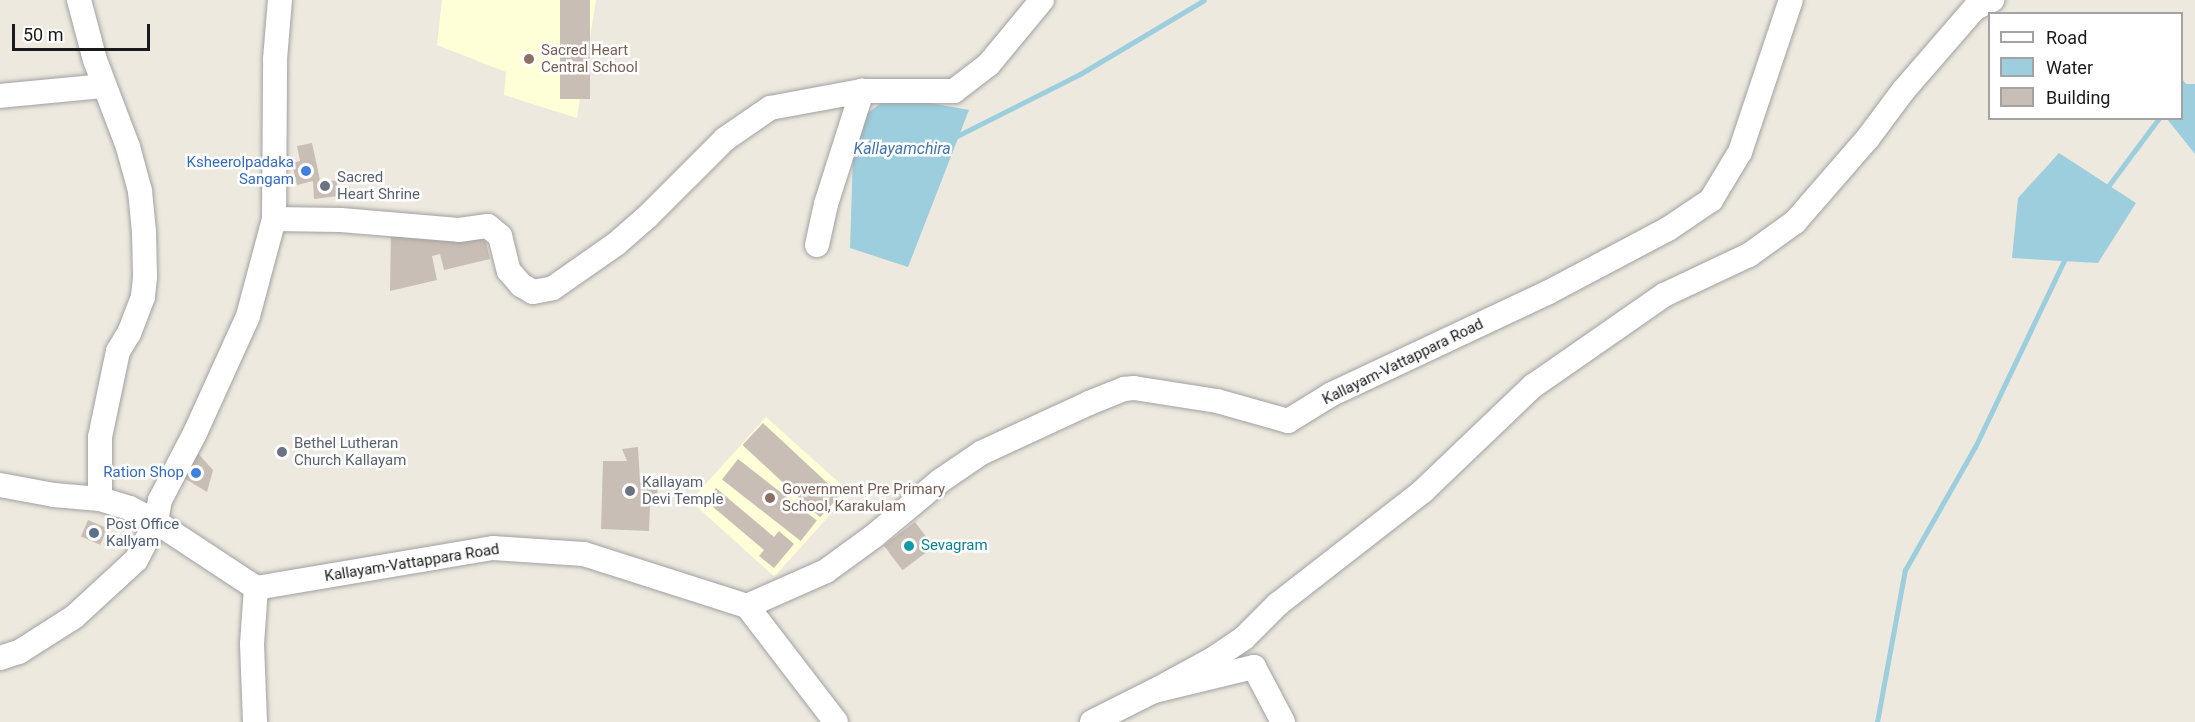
<!DOCTYPE html>
<style>
body{margin:0}
#map{position:relative;width:2195px;height:722px;overflow:hidden;background:#ede9df;font-family:Roboto,sans-serif}
div>[style]{position:absolute}
.education>*{inset:0;background:#feffd6;transform-origin:0 0}
.water>*{inset:0;background:#9ccede}
.stream>*{height:5px;margin:-2.5px;padding:0 2.5px;transform-origin:2.5px;border-radius:2.5px;background:#9ccede}
.building>*{inset:0;background:#c9beb5;transform-origin:0 0}
.roads{filter:drop-shadow(0 0 2px #a1a1a1) drop-shadow(0 0 2px #a1a1a1)}
.minor>*{height:24px;margin:-12px;padding:0 12px;transform-origin:12px;border-radius:12px;background:#fff}
.dots>*{width:16px;height:16px;translate:-50% -50%;box-sizing:border-box;border:3px solid #fff;border-radius:50%}
span{translate:-50% -50%;white-space:nowrap;text-align:center;line-height:1.15;-webkit-text-stroke:5px #fff;paint-order:stroke}
.education-label{font-size:15px;color:#785e54}
.left{translate:0 -50%;text-align:left}
.shop-label{font-size:15px;color:#366cbe}
.right{translate:-100% -50%;text-align:right}
.worship-label{font-size:15px;color:#5b616d}
.street-label{font-size:15px;color:#1a1a1a}
.service-label{font-size:15px;color:#4e5e75}
.culture-label{font-size:15px;color:#0d838f}
.water-label{font-size:16px;color:#4376ae;font-style:italic}
.legend{position:absolute;left:1988px;top:12px;width:195px;height:108px;box-sizing:border-box;background:#fff;border:2px solid #a3a3a3;margin:0;padding:8px 10px;list-style:none;font-size:18px;color:#1a1a1a}
.legend li{display:flex;align-items:center;gap:12px;height:30px}
.legend b{width:30px;border:2px solid #a3a3a3}
.scale{position:absolute;left:12px;top:24px;width:138px;height:27px;box-sizing:border-box;border:3px solid #1a1a1a;border-top:0;padding-left:8px;font-size:18px;line-height:21px;white-space:nowrap;color:#1a1a1a;-webkit-text-stroke:4px #fff;paint-order:stroke}
</style>
<div id="map">
<div class="education">
<i style="clip-path:polygon(442px 0,596px 0,577px 118px,504px 95px,506px 72px,437px 45px)"></i>
<i style="left:766px;top:417px;width:113px;height:113px;rotate:42deg"></i>
</div>
<div class="water">
<i style="clip-path:polygon(2182px 79px,2186px 84px,2195px 84px,2195px 154px,2167px 119px,2182px 118px)"></i>
<i style="clip-path:polygon(891px 96px,969px 110px,908px 267px,850px 248px,854px 123px)"></i>
<i style="clip-path:polygon(2059px 153px,2136px 203px,2098px 263px,2012px 258px,2018px 198px)"></i>
</div>
<div class="stream">
<i style="left:955px;top:137px;width:140px;rotate:-26.7deg"></i>
<i style="left:1080px;top:74px;width:144px;rotate:-30.8deg"></i>
<i style="left:2106px;top:189px;width:89px;rotate:-53.3deg"></i>
<i style="left:1877px;top:722px;width:155px;rotate:-79.6deg"></i>
<i style="left:1905px;top:570px;width:142px;rotate:-60.4deg"></i>
<i style="left:1975px;top:447px;width:212px;rotate:-64.5deg"></i>
</div>
<div class="building">
<i style="left:560px;top:0;width:30px;height:99px"></i>
<i style="clip-path:polygon(312px 143px,320px 180px,337px 181px,338px 196px,314px 199px,313px 181px,297px 185px,292px 163px,300px 161px,297px 146px)"></i>
<i style="clip-path:polygon(391px 230px,470px 232px,486px 242px,490px 259px,444px 270px,440px 254px,432px 256px,437px 280px,390px 291px)"></i>
<i style="left:763px;top:423px;width:106px;height:30px;rotate:43deg"></i>
<i style="clip-path:polygon(638px 447px,640px 482px,657px 481px,658px 501px,650px 505px,649px 531px,601px 529px,603px 461px,627px 461px,622px 449px)"></i>
<i style="clip-path:polygon(194px 449px,213px 470px,207px 492px,179px 475px)"></i>
<i style="left:738px;top:459px;width:100px;height:26px;rotate:38deg"></i>
<i style="clip-path:polygon(716px 488px,774px 537px,779px 531px,794px 544px,774px 568px,759px 556px,764px 550px,706px 501px)"></i>
<i style="left:88px;top:520px;width:21px;height:18px;rotate:23deg"></i>
<i style="left:915px;top:522px;width:31px;height:39px;rotate:53deg"></i>
</div>
<div class="roads">
<div class="minor">
<i style="left:79px;top:0;width:62px;rotate:75.1deg"></i>
<i style="left:95px;top:60px;width:93px;rotate:69.2deg"></i>
<i style="left:128px;top:147px;width:46px;rotate:74.7deg"></i>
<i style="left:140px;top:191px;width:41px;rotate:84.4deg"></i>
<i style="left:144px;top:232px;width:45px;rotate:88.7deg"></i>
<i style="left:145px;top:277px;width:20px;rotate:96deg"></i>
<i style="left:143px;top:297px;width:39px;rotate:111deg"></i>
<i style="left:129px;top:333px;width:21px;rotate:121deg"></i>
<i style="left:118px;top:351px;width:88px;rotate:101.8deg"></i>
<i style="left:100px;top:437px;width:62px;rotate:90deg"></i>
<i style="left:0;top:96px;width:104px;rotate:-5.5deg"></i>
<i style="left:274px;top:219px;width:67px;rotate:0.9deg"></i>
<i style="left:341px;top:220px;width:118px;rotate:4.8deg"></i>
<i style="left:459px;top:230px;width:29px;rotate:-8deg"></i>
<i style="left:488px;top:226px;width:16px;rotate:40deg"></i>
<i style="left:500px;top:236px;width:36px;rotate:76deg"></i>
<i style="left:509px;top:271px;width:18px;rotate:49deg"></i>
<i style="left:521px;top:285px;width:14px;rotate:30deg"></i>
<i style="left:533px;top:292px;width:20px;rotate:-11deg"></i>
<i style="left:553px;top:288px;width:77px;rotate:-34.9deg"></i>
<i style="left:616px;top:244px;width:41px;rotate:-41.1deg"></i>
<i style="left:647px;top:217px;width:110px;rotate:-45deg"></i>
<i style="left:725px;top:139px;width:55px;rotate:-34.6deg"></i>
<i style="left:770px;top:108px;width:94px;rotate:-10.5deg"></i>
<i style="left:862px;top:91px;width:92px"></i>
<i style="left:954px;top:91px;width:44px;rotate:-37.6deg"></i>
<i style="left:989px;top:64px;width:83px;rotate:-50.4deg"></i>
<i style="left:817px;top:245px;width:42px;rotate:-77.6deg"></i>
<i style="left:826px;top:204px;width:119px;rotate:-72.3deg"></i>
<i style="left:0;top:485px;width:55px;rotate:10.5deg"></i>
<i style="left:54px;top:495px;width:46px;rotate:5deg"></i>
<i style="left:100px;top:499px;width:31px;rotate:17deg"></i>
<i style="left:130px;top:508px;width:30px;rotate:28deg"></i>
<i style="left:156px;top:522px;width:120px;rotate:33.4deg"></i>
<i style="left:256px;top:588px;width:240px;rotate:-9.6deg"></i>
<i style="left:493px;top:548px;width:91px;rotate:3.8deg"></i>
<i style="left:584px;top:554px;width:171px;rotate:17.7deg"></i>
<i style="left:747px;top:606px;width:86px;rotate:-23.9deg"></i>
<i style="left:826px;top:571px;width:59px;rotate:-36.1deg"></i>
<i style="left:874px;top:536px;width:86px;rotate:-39.8deg"></i>
<i style="left:940px;top:481px;width:50px;rotate:-34.3deg"></i>
<i style="left:981px;top:453px;width:119px;rotate:-24.8deg"></i>
<i style="left:1089px;top:403px;width:38px;rotate:-22deg"></i>
<i style="left:1124px;top:389px;width:10px;rotate:-6deg"></i>
<i style="left:1134px;top:388px;width:84px;rotate:8.9deg"></i>
<i style="left:1217px;top:401px;width:74px;rotate:15.7deg"></i>
<i style="left:1288px;top:421px;width:52px;rotate:-31.5deg"></i>
<i style="left:1332px;top:394px;width:238px;rotate:-25.2deg"></i>
<i style="left:1547px;top:293px;width:137px;rotate:-27.9deg"></i>
<i style="left:1668px;top:229px;width:52px;rotate:-34deg"></i>
<i style="left:1711px;top:200px;width:56px;rotate:-58.9deg"></i>
<i style="left:1740px;top:152px;width:160px;rotate:-71.5deg"></i>
<i style="left:747px;top:606px;width:146px;rotate:52.5deg"></i>
<i style="left:0;top:658px;width:20px;rotate:-18deg"></i>
<i style="left:19px;top:652px;width:65px;rotate:-32.5deg"></i>
<i style="left:74px;top:617px;width:84px;rotate:-42.6deg"></i>
<i style="left:136px;top:560px;width:43px;rotate:-62.2deg"></i>
<i style="left:156px;top:522px;width:22px;rotate:-80deg"></i>
<i style="left:160px;top:500px;width:76px;rotate:-62.4deg"></i>
<i style="left:195px;top:433px;width:128px;rotate:-65.6deg"></i>
<i style="left:248px;top:316px;width:100px;rotate:-75deg"></i>
<i style="left:274px;top:219px;width:160px;rotate:-89.6deg"></i>
<i style="left:275px;top:59px;width:59px;rotate:-85.2deg"></i>
<i style="left:1154px;top:691px;width:67px;rotate:-28.5deg"></i>
<i style="left:1213px;top:659px;width:37px;rotate:-34deg"></i>
<i style="left:1244px;top:638px;width:48px;rotate:-45deg"></i>
<i style="left:1278px;top:604px;width:184px;rotate:-37.9deg"></i>
<i style="left:1423px;top:491px;width:152px;rotate:-43.7deg"></i>
<i style="left:1533px;top:386px;width:160px;rotate:-34.8deg"></i>
<i style="left:1664px;top:295px;width:94px;rotate:-25.2deg"></i>
<i style="left:1749px;top:255px;width:57px;rotate:-35.7deg"></i>
<i style="left:1795px;top:222px;width:111px;rotate:-49deg"></i>
<i style="left:1868px;top:138px;width:59px;rotate:-53.3deg"></i>
<i style="left:1903px;top:91px;width:110px;rotate:-49.1deg"></i>
<i style="left:1975px;top:8px;width:19px;rotate:-25deg"></i>
<i style="left:255px;top:722px;width:78px;rotate:-92.2deg"></i>
<i style="left:252px;top:644px;width:56px;rotate:-85.9deg"></i>
<i style="left:1092px;top:722px;width:69px;rotate:-26.6deg"></i>
<i style="left:1154px;top:691px;width:103px;rotate:-13.5deg"></i>
<i style="left:1254px;top:667px;width:62px;rotate:62.2deg"></i>
</div>
</div>
<div class="dots">
<i style="left:529px;top:59px;background:#8d6e63"></i>
<i style="left:306px;top:171px;background:#3f7fe0"></i>
<i style="left:325px;top:186px;background:#6b7280"></i>
<i style="left:282px;top:452px;background:#6b7280"></i>
<i style="left:196px;top:473px;background:#3f7fe0"></i>
<i style="left:630px;top:491px;background:#6b7280"></i>
<i style="left:770px;top:498px;background:#8d6e63"></i>
<i style="left:94px;top:533px;background:#5c6f8a"></i>
<i style="left:909px;top:546px;background:#0f9aa8"></i>
</div>
<div class="education-label">
<span class="left" style="left:541px;top:59px">Sacred Heart<br>Central School</span>
<span class="left" style="left:782px;top:498px">Government Pre Primary<br>School, Karakulam</span>
</div>
<div class="shop-label">
<span class="right" style="left:294px;top:171px">Ksheerolpadaka<br>Sangam</span>
<span class="right" style="left:184px;top:473px">Ration Shop</span>
</div>
<div class="worship-label">
<span class="left" style="left:337px;top:186px">Sacred<br>Heart Shrine</span>
<span class="left" style="left:294px;top:452px">Bethel Lutheran<br>Church Kallayam</span>
<span class="left" style="left:642px;top:491px">Kallayam<br>Devi Temple</span>
</div>
<div class="street-label">
<span style="left:1403px;top:362px;rotate:-26deg">Kallayam-Vattappara Road</span>
<span style="left:412px;top:563px;rotate:-9deg">Kallayam-Vattappara Road</span>
</div>
<div class="service-label">
<span class="left" style="left:106px;top:533px">Post Office<br>Kallyam</span>
</div>
<div class="culture-label">
<span class="left" style="left:921px;top:546px">Sevagram</span>
</div>
<div class="water-label">
<span style="left:902px;top:149px">Kallayamchira</span>
</div>
<ul class="legend">
<li><b style="height:8px;background:#fff"></b>Road</li>
<li><b style="height:16px;background:#9ccede"></b>Water</li>
<li><b style="height:16px;background:#c9beb5"></b>Building</li>
</ul>
<div class="scale">50 m</div>
</div>
